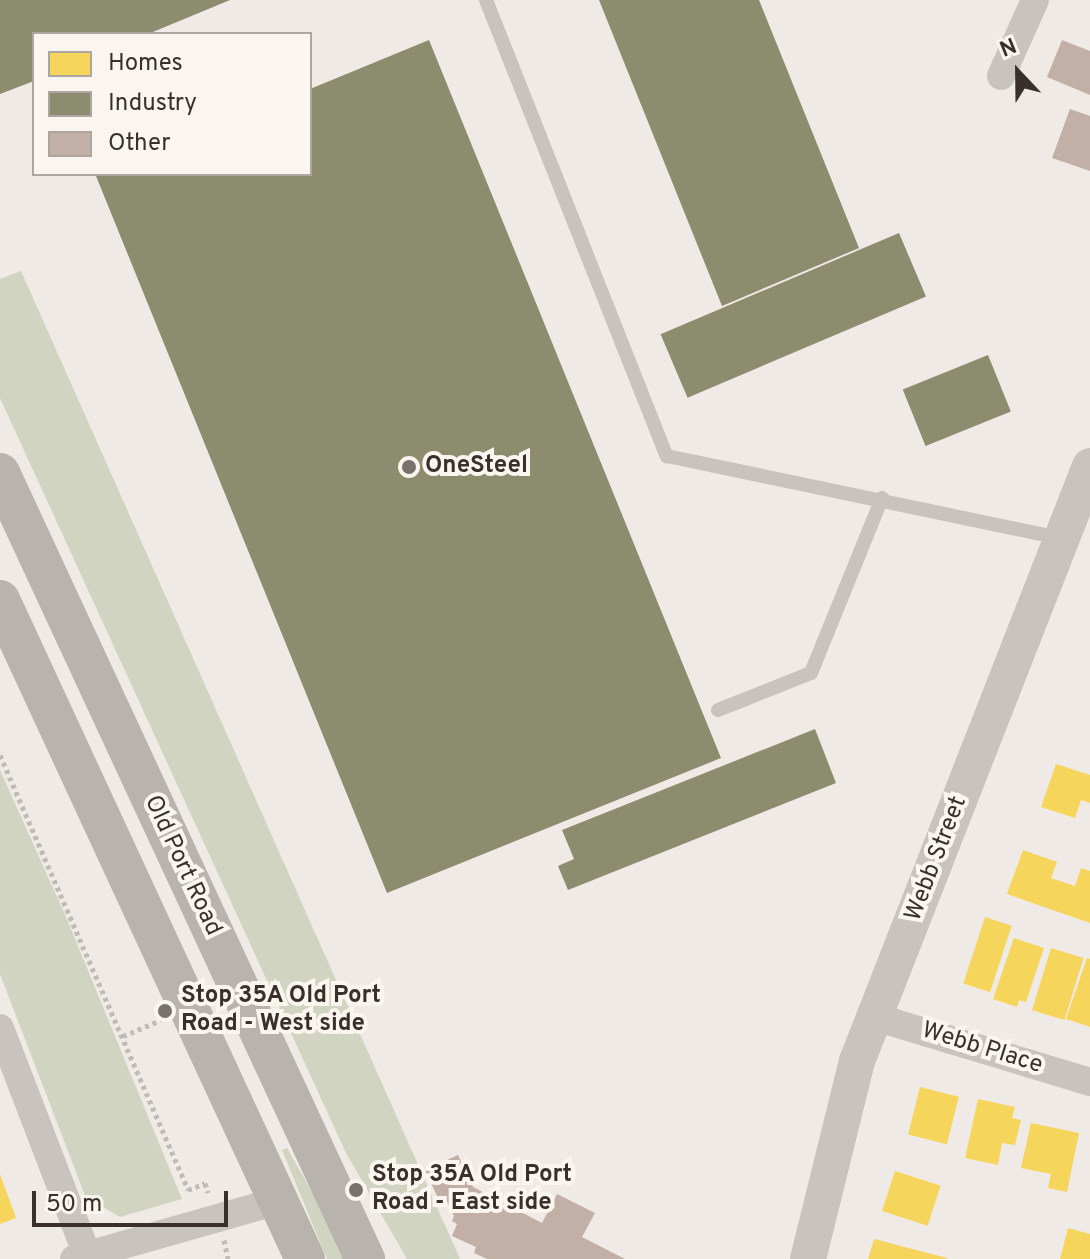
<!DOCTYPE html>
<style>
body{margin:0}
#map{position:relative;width:1090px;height:1259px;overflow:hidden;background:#efeae5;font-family:Overpass,sans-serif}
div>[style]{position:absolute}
.green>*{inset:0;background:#d0d4c0}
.homes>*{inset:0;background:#f6d55c;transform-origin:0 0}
.industry>*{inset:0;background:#8c8c6e;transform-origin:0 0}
.building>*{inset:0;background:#c2b0a7}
.path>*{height:5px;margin-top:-2.5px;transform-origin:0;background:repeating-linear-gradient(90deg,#c1bbb6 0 4px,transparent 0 8px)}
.service>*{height:14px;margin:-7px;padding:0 7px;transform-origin:7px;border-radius:7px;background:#c8c3be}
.minor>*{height:28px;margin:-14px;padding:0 14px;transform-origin:14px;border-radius:14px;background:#c8c3be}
.tertiary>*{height:36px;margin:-18px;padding:0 18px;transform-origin:18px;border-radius:18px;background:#c8c3be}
.secondary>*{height:40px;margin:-20px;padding:0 20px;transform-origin:20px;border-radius:20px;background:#b9b3ae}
.dots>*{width:22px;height:22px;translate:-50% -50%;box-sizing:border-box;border:4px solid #faf5ee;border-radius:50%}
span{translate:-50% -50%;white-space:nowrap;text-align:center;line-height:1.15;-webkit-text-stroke:8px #faf5ee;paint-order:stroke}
.poi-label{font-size:24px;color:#3a302b;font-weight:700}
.left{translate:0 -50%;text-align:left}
.street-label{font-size:24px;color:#3a302b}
.legend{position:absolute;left:32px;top:32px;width:280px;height:144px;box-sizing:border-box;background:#faf5ee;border:2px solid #ada6a0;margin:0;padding:10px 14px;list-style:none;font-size:24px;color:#3a302b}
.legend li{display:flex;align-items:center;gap:16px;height:40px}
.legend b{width:40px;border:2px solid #ada6a0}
.north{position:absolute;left:978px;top:32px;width:80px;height:80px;-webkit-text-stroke:6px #faf5ee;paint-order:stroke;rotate:338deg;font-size:22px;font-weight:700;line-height:32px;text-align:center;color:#3a302b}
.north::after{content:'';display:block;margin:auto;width:28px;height:36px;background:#3a302b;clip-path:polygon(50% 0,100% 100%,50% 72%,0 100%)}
.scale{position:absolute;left:32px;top:1191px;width:196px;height:36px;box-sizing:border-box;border:4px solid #3a302b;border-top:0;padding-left:10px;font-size:24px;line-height:28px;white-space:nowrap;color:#3a302b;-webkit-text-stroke:6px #faf5ee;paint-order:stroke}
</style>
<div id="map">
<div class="green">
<i style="clip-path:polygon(21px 271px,460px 1259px,407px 1259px,346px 1153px,0 398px,0 279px)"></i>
<i style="clip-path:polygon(0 770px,66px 917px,182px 1199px,120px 1217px,103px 1207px,91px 1211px,0 974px)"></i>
<i style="clip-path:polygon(287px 1148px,316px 1199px,344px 1259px,327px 1259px,282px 1150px)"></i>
</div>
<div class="homes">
<i style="clip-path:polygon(1056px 764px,1090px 775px,1090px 803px,1081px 800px,1075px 818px,1041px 807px)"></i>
<i style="clip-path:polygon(1023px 850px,1057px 862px,1051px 878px,1075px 886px,1081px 868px,1090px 871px,1090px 923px,1007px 894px)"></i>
<i style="left:985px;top:917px;width:28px;height:70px;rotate:18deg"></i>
<i style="clip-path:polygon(1014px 938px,1044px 948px,1026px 1002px,1019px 1000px,1017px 1007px,993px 999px)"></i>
<i style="left:1051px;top:948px;width:34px;height:65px;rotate:17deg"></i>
<i style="clip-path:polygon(1087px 958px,1090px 959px,1090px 1027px,1066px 1019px)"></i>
<i style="left:920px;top:1087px;width:40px;height:49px;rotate:14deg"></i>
<i style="clip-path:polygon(978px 1099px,1015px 1107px,1012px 1118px,1021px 1120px,1015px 1145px,1002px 1143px,998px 1165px,965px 1158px)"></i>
<i style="clip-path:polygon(1031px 1123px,1079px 1133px,1067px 1192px,1048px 1188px,1051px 1174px,1021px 1168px)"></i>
<i style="left:895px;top:1171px;width:48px;height:42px;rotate:18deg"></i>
<i style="clip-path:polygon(0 1174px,16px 1218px,0 1224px)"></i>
<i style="clip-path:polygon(1068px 1228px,1090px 1234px,1090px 1259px,1060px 1259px)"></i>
<i style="clip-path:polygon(874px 1239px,947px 1258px,947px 1259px,868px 1259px)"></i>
</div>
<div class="industry">
<i style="clip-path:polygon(0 0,230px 0,148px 34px,34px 34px,34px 81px,0 94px)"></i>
<i style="clip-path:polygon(599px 0,759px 0,859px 248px,722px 306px)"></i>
<i style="clip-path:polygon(429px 40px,721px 758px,387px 893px,96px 176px,310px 174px,310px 89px)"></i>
<i style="left:899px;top:233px;width:69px;height:259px;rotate:67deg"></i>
<i style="left:988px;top:355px;width:61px;height:92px;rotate:68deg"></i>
<i style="clip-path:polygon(815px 729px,836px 783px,568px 890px,558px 866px,574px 859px,562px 830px)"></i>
</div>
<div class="building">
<i style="clip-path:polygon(1062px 40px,1090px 51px,1090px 95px,1047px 77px)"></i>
<i style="clip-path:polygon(1070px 109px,1090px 116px,1090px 171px,1052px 158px)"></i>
<i style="clip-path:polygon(458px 1155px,473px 1187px,542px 1223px,557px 1194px,595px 1213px,582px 1237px,625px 1259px,487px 1259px,474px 1253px,476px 1247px,452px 1236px,457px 1224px,452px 1221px,454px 1216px,445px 1197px,439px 1200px,425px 1170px)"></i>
</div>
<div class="path">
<i style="left:0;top:755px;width:474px;rotate:66.6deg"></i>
<i style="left:188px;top:1190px;width:18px;rotate:-22deg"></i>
<i style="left:205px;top:1183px;width:10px;rotate:73deg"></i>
<i style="left:123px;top:1036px;width:41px;rotate:-22.8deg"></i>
<i style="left:224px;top:1240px;width:19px;rotate:78deg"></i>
</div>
<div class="service">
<i style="left:486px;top:0;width:491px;rotate:68.4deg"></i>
<i style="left:667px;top:456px;width:402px;rotate:11.8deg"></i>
<i style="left:718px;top:710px;width:100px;rotate:-21.7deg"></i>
<i style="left:811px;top:673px;width:189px;rotate:-67.9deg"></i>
</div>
<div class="minor">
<i style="left:1001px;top:76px;width:83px;rotate:-65.9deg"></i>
<i style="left:875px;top:1017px;width:225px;rotate:16.8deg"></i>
<i style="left:0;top:1028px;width:243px;rotate:69deg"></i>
<i style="left:74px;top:1259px;width:212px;rotate:-15.9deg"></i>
</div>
<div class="tertiary">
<i style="left:808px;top:1259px;width:204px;rotate:-76.1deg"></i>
<i style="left:857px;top:1061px;width:639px;rotate:-68.61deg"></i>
</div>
<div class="secondary">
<i style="left:0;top:473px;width:867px;rotate:65.09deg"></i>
<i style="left:0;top:600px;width:726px;rotate:65.16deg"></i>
</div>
<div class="dots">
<i style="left:409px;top:467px;background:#79716c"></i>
<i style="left:165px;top:1011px;background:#79716c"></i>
<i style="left:356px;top:1190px;background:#79716c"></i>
</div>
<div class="poi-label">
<span class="left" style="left:425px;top:467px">OneSteel</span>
<span class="left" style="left:181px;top:1011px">Stop 35A Old Port<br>Road - West side</span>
<span class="left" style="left:372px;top:1190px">Stop 35A Old Port<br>Road - East side</span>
</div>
<div class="street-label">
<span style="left:937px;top:859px;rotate:-69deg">Webb Street</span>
<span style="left:182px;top:866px;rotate:65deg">Old Port Road</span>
<span style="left:982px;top:1049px;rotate:17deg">Webb Place</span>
</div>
<ul class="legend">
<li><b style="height:22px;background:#f6d55c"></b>Homes</li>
<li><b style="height:22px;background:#8c8c6e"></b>Industry</li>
<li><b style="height:22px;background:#c2b0a7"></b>Other</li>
</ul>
<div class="north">N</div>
<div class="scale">50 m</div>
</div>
